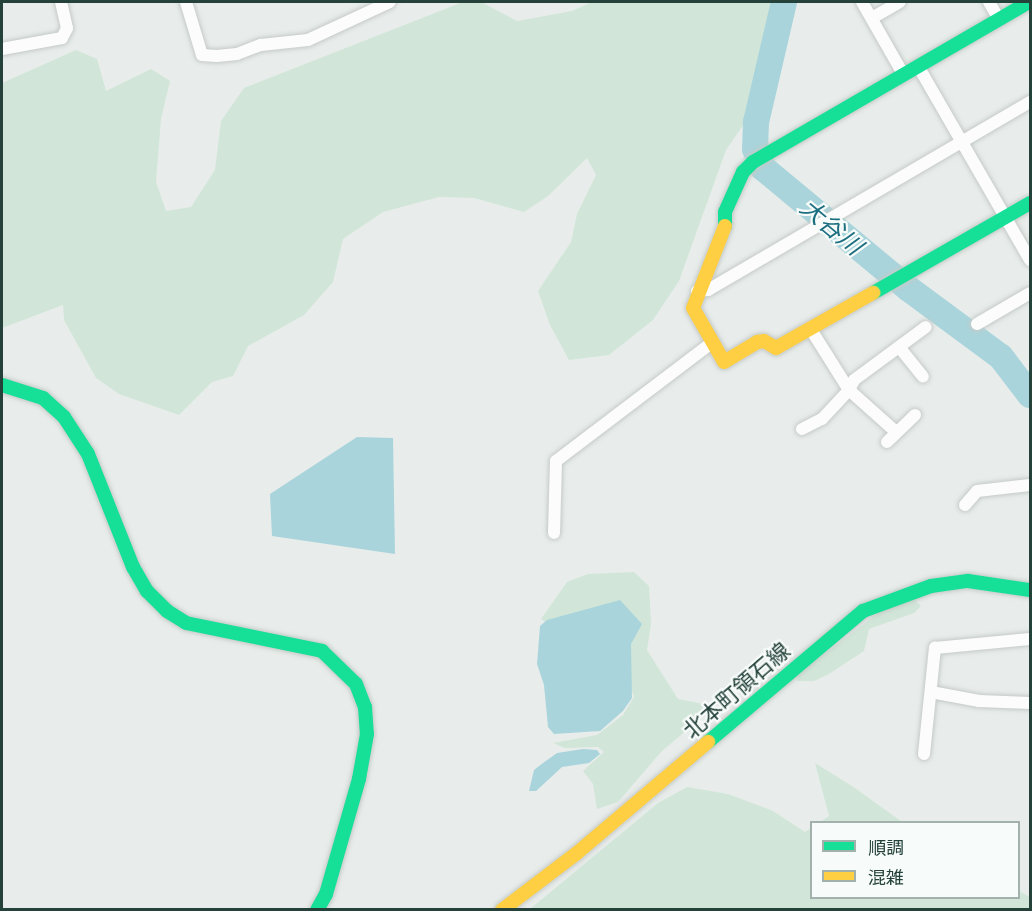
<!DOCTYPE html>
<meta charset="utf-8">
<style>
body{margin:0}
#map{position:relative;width:1032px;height:911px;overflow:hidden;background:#e8edeb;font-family:"Exo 2","Noto Sans JP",sans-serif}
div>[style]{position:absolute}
.green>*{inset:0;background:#d1e6d8}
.water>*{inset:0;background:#a9d4db}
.river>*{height:26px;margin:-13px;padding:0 13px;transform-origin:13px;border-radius:13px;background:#a9d4db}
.roads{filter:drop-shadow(0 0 2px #c5cac8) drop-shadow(0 0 2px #c5cac8)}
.street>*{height:12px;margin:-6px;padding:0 6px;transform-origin:6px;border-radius:6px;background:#fcfcfc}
.fast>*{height:14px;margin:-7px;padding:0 7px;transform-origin:7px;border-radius:7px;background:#16e098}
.slow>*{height:14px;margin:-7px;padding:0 7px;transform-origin:7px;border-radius:7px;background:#ffcf43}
span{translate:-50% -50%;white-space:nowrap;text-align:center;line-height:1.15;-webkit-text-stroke:4.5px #f7fbf9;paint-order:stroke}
.street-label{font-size:22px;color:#24423a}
.water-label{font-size:24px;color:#1c6f80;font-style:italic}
.frame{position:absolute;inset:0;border:3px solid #24423a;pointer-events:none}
.legend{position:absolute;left:810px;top:821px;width:210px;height:78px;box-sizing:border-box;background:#f7fbf9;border:2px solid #a3b1ad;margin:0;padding:8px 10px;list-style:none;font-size:18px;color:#24423a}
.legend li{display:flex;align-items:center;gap:12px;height:30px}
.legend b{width:30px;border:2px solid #a3b1ad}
</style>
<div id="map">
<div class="green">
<i style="clip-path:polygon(463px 2px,481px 2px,517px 21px,572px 11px,592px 2px,797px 2px,755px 108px,726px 150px,679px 281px,653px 320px,609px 355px,569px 360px,550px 325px,538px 291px,571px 242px,577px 214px,596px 175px,587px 158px,548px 196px,524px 212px,474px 198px,439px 197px,383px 212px,343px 239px,333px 282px,304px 315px,248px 346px,233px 376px,212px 382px,179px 415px,119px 394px,96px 378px,64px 320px,63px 305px,2px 328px,2px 83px,76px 50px,97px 59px,106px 91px,151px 69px,170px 81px,161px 119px,156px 182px,166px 211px,191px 207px,215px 170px,221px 121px,244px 88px)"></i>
<i style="clip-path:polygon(634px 572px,649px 586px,651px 624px,647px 650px,678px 699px,704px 704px,702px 717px,661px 752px,618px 802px,597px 809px,593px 784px,583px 771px,604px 752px,598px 747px,565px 748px,553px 743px,597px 735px,623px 715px,634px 697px,627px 676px,541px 619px,567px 582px,588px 574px)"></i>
<i style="clip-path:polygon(914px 599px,921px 606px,914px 613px,869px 629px,864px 651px,829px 674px,814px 681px,797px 681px,798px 675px,882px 610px)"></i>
<i style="clip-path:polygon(815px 763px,855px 788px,902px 822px,820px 822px,829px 816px)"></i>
<i style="clip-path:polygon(687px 787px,728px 794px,773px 811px,805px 832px,811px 828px,812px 898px,1018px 898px,1019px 891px,1030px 897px,1030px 909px,530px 909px,658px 803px)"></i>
</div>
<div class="water">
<i style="clip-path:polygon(357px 437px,393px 438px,395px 554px,272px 536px,270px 494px)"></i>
<i style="clip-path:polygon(620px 600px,642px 624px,631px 644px,632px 698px,623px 711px,600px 731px,554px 734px,548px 727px,544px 685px,537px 664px,540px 626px,547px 620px)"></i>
<i style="clip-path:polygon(583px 749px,597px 750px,600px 754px,589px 763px,562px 767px,536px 791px,529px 791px,534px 770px,543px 763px,557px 753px)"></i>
</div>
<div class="river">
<i style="left:784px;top:2px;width:123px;rotate:103.1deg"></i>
<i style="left:756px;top:122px;width:27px;rotate:92deg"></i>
<i style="left:755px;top:149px;width:21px;rotate:67deg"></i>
<i style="left:763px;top:168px;width:190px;rotate:39.7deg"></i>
<i style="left:909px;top:289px;width:114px;rotate:36.5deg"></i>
<i style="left:1001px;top:357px;width:48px;rotate:52.7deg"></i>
</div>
<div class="roads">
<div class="street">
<i style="left:186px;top:2px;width:55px;rotate:73.2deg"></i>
<i style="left:202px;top:55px;width:15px;rotate:4deg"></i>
<i style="left:217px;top:56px;width:20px;rotate:-6deg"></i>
<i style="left:237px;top:54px;width:26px;rotate:-21deg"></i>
<i style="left:261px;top:45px;width:47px;rotate:-6.1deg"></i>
<i style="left:308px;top:40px;width:90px;rotate:-24.9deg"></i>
<i style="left:862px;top:2px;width:83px;rotate:60.3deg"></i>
<i style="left:989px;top:2px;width:20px;rotate:60deg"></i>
<i style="left:872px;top:18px;width:32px;rotate:-30deg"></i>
<i style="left:2px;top:49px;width:61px;rotate:-10.4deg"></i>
<i style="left:62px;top:38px;width:11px;rotate:-63deg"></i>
<i style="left:67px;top:28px;width:27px;rotate:-103deg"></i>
<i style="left:918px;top:66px;width:224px;rotate:60deg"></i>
<i style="left:697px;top:291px;width:11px;rotate:-5deg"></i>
<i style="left:708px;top:290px;width:373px;rotate:-30.3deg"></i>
<i style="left:977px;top:324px;width:61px;rotate:-30.3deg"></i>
<i style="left:899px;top:347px;width:38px;rotate:51deg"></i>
<i style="left:802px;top:429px;width:22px;rotate:-27deg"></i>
<i style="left:822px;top:419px;width:40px;rotate:-47deg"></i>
<i style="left:849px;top:390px;width:73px;rotate:-122.2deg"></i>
<i style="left:896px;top:432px;width:63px;rotate:-138.2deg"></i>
<i style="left:849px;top:390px;width:11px;rotate:-63deg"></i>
<i style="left:854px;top:380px;width:89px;rotate:-36.4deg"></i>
<i style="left:887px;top:442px;width:39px;rotate:-44deg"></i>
<i style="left:965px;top:505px;width:18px;rotate:-49deg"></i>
<i style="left:977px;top:491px;width:53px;rotate:-6.5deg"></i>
<i style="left:554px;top:533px;width:72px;rotate:-88.4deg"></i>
<i style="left:556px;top:461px;width:197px;rotate:-37.2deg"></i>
<i style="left:931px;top:692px;width:49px;rotate:10.6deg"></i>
<i style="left:979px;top:701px;width:51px;rotate:2.2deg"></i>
<i style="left:924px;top:754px;width:107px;rotate:-84.1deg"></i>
<i style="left:935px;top:648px;width:95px;rotate:-5.4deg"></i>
</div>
<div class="fast">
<i style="left:725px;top:226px;width:14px;rotate:-90deg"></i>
<i style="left:725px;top:212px;width:44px;rotate:-65.8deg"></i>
<i style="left:743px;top:172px;width:14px;rotate:-45deg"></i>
<i style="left:753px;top:162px;width:319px;rotate:-30.1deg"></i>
<i style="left:873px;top:293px;width:181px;rotate:-29.8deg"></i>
<i style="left:2px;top:385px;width:43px;rotate:17.6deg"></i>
<i style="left:43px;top:398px;width:28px;rotate:42deg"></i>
<i style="left:64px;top:417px;width:44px;rotate:57deg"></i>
<i style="left:88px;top:454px;width:122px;rotate:68.3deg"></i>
<i style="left:133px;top:567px;width:28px;rotate:60deg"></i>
<i style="left:147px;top:591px;width:28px;rotate:45deg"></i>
<i style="left:167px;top:611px;width:22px;rotate:32deg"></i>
<i style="left:186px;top:623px;width:139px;rotate:11.6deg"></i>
<i style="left:322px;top:651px;width:47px;rotate:44.1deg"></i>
<i style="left:356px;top:684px;width:25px;rotate:69deg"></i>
<i style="left:365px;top:707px;width:27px;rotate:86deg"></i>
<i style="left:367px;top:734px;width:46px;rotate:100.1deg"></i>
<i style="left:359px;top:779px;width:120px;rotate:106deg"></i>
<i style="left:326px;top:894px;width:18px;rotate:119deg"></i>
<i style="left:708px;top:742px;width:203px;rotate:-40.2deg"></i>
<i style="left:863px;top:611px;width:72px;rotate:-20.2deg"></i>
<i style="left:931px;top:586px;width:37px;rotate:-8deg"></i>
<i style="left:968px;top:581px;width:63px;rotate:8.3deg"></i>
</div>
<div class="slow">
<i style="left:725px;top:226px;width:88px;rotate:111.3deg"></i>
<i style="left:693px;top:308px;width:62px;rotate:60.1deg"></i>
<i style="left:724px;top:362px;width:39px;rotate:-31deg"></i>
<i style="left:757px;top:342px;width:7px;rotate:-8deg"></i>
<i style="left:764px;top:341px;width:14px;rotate:30deg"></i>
<i style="left:776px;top:348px;width:112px;rotate:-29.6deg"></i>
<i style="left:502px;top:910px;width:94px;rotate:-37.2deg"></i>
<i style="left:577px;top:853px;width:172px;rotate:-40.3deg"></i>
</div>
</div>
<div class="street-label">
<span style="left:736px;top:690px;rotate:-41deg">北本町領石線</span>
</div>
<div class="water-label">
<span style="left:832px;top:226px;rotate:40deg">大谷川</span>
</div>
<div class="frame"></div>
<ul class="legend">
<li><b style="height:8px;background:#16e098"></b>順調</li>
<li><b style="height:8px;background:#ffcf43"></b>混雑</li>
</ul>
</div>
